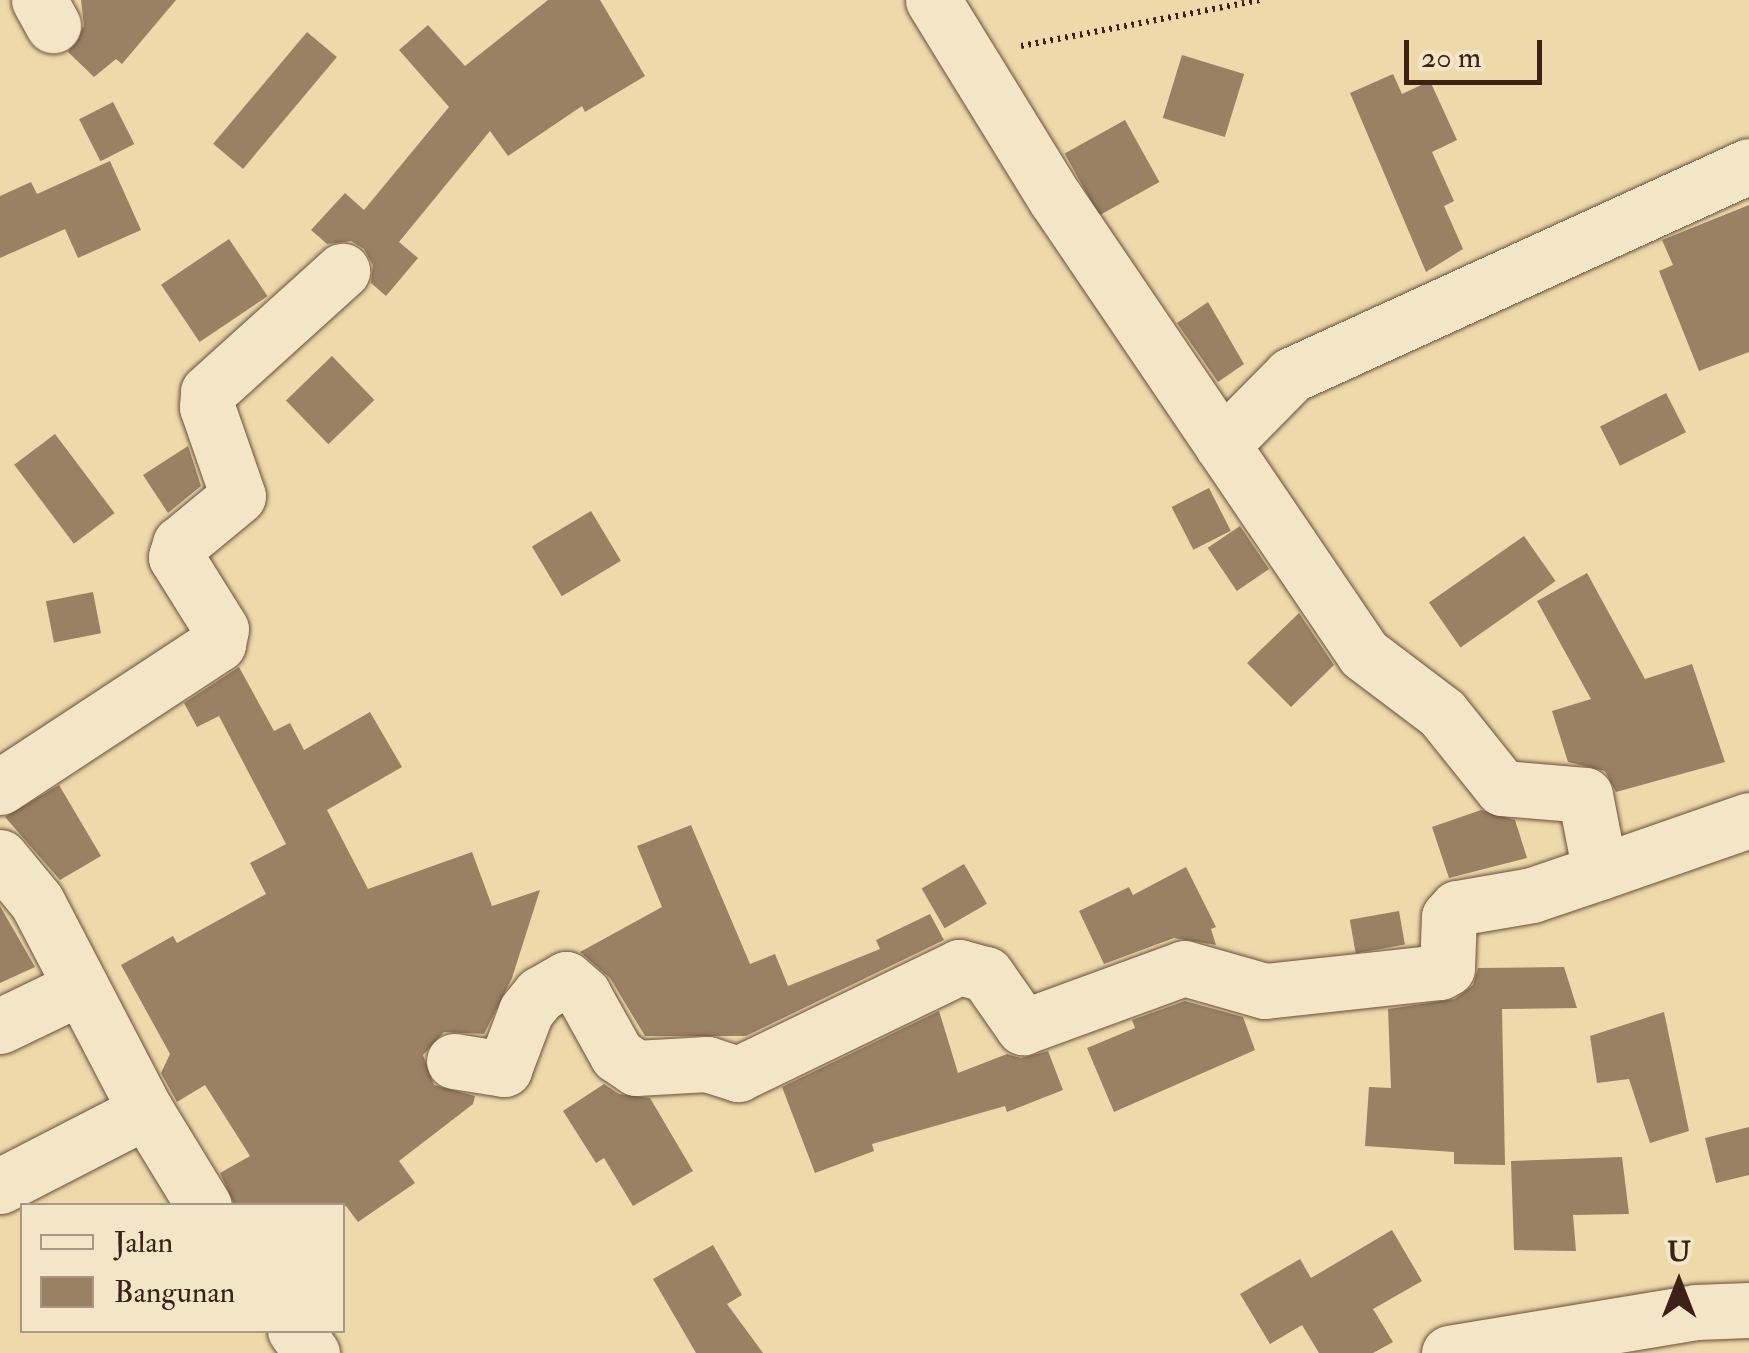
<!DOCTYPE html>
<style>
body{margin:0}
#map{position:relative;width:1749px;height:1353px;overflow:hidden;background:#edd9a9;font-family:"IM FELL Double Pica",serif}
div>[style]{position:absolute}
.building>*{inset:0;background:#998163;transform-origin:0 0}
.path>*{height:6px;margin-top:-3px;transform-origin:0;background:repeating-linear-gradient(90deg,#3d2117 0 2.5px,transparent 0 7.5px)}
.roads{filter:drop-shadow(0 0 2px #694f3c) drop-shadow(0 0 2px #694f3c)}
.minor>*{height:55px;margin:-27.5px;padding:0 27.5px;transform-origin:27.5px;border-radius:27.5px;background:#f3e6c7}
span{translate:-50% -50%;white-space:nowrap;text-align:center;line-height:1.15;-webkit-text-stroke:9px #f3e6c7;paint-order:stroke}
.legend{position:absolute;left:20px;top:1203px;width:325px;height:130px;box-sizing:border-box;background:#f3e6c7;border:2px solid #aa9781;margin:0;padding:12px 18px;list-style:none;font-size:30px;color:#3d2117}
.legend li{display:flex;align-items:center;gap:20px;height:50px}
.legend b{width:50px;border:2px solid #aa9781}
.north{position:absolute;left:1629px;top:1233px;width:100px;height:100px;-webkit-text-stroke:8px #f3e6c7;paint-order:stroke;rotate:0deg;font-size:28px;font-weight:700;line-height:40px;text-align:center;color:#3d2117}
.north::after{content:'';display:block;margin:auto;width:35px;height:45px;background:#3d2117;clip-path:polygon(50% 0,100% 100%,50% 72%,0 100%)}
.scale{position:absolute;left:1404px;top:40px;width:138px;height:45px;box-sizing:border-box;border:5px solid #3d2117;border-top:0;padding-left:12px;font-size:30px;line-height:35px;white-space:nowrap;color:#3d2117;-webkit-text-stroke:8px #f3e6c7;paint-order:stroke}
</style>
<div id="map">
<div class="building">
<i style="clip-path:polygon(81px 0,176px 0,122px 64px,116px 59px,94px 77px,68px 52px,84px 26px)"></i>
<i style="clip-path:polygon(548px 0,600px 0,645px 76px,585px 112px,582px 106px,508px 156px,490px 131px,399px 242px,418px 258px,386px 296px,371px 283px,373px 265px,364px 249px,351px 241px,327px 244px,311px 230px,345px 193px,364px 210px,449px 107px,399px 50px,428px 25px,465px 66px)"></i>
<i style="left:307px;top:32px;width:39px;height:146px;rotate:40deg"></i>
<i style="left:1182px;top:55px;width:65px;height:66px;rotate:17deg"></i>
<i style="clip-path:polygon(1393px 74px,1402px 94px,1430px 81px,1457px 140px,1432px 152px,1454px 201px,1444px 206px,1463px 249px,1426px 272px,1350px 93px)"></i>
<i style="left:113px;top:102px;width:47px;height:38px;rotate:63deg"></i>
<i style="left:1125px;top:120px;width:71px;height:69px;rotate:61deg"></i>
<i style="clip-path:polygon(110px 161px,141px 230px,78px 258px,65px 229px,0 258px,0 196px,31px 182px,37px 194px)"></i>
<i style="clip-path:polygon(1749px 205px,1749px 352px,1699px 371px,1659px 271px,1673px 265px,1662px 240px)"></i>
<i style="left:229px;top:239px;width:69px;height:82px;rotate:56deg"></i>
<i style="clip-path:polygon(1208px 302px,1244px 364px,1218px 382px,1177px 323px)"></i>
<i style="left:332px;top:356px;width:61px;height:64px;rotate:46deg"></i>
<i style="left:1666px;top:393px;width:44px;height:74px;rotate:63deg"></i>
<i style="left:55px;top:434px;width:99px;height:51px;rotate:53deg"></i>
<i style="clip-path:polygon(188px 446px,201px 486px,168px 513px,143px 475px)"></i>
<i style="left:1209px;top:488px;width:48px;height:42px;rotate:63deg"></i>
<i style="left:591px;top:511px;width:58px;height:69px;rotate:59deg"></i>
<i style="left:1240px;top:526px;width:52px;height:39px;rotate:56deg"></i>
<i style="left:1524px;top:536px;width:55px;height:116px;rotate:55deg"></i>
<i style="clip-path:polygon(1587px 573px,1645px 679px,1692px 664px,1725px 762px,1616px 792px,1605px 771px,1568px 762px,1552px 711px,1591px 699px,1537px 601px)"></i>
<i style="left:93px;top:592px;width:42px;height:48px;rotate:79deg"></i>
<i style="clip-path:polygon(1299px 613px,1334px 665px,1291px 707px,1247px 663px)"></i>
<i style="clip-path:polygon(239px 667px,274px 731px,290px 723px,304px 750px,370px 712px,402px 767px,327px 810px,368px 889px,472px 852px,492px 906px,540px 890px,512px 978px,484px 1034px,444px 1032px,423px 1055px,434px 1085px,475px 1096px,473px 1104px,399px 1161px,415px 1183px,358px 1222px,346px 1206px,235px 1206px,220px 1173px,250px 1156px,205px 1085px,177px 1102px,161px 1073px,170px 1054px,121px 965px,173px 936px,177px 943px,266px 894px,250px 863px,286px 844px,219px 716px,197px 727px,184px 703px)"></i>
<i style="clip-path:polygon(59px 785px,101px 856px,60px 880px,5px 817px)"></i>
<i style="clip-path:polygon(1481px 810px,1515px 820px,1527px 858px,1449px 878px,1432px 827px)"></i>
<i style="clip-path:polygon(691px 825px,750px 964px,775px 954px,788px 986px,880px 949px,876px 940px,930px 914px,944px 940px,746px 1036px,645px 1036px,610px 978px,580px 952px,662px 907px,637px 846px)"></i>
<i style="left:964px;top:864px;width:46px;height:49px;rotate:60deg"></i>
<i style="clip-path:polygon(1186px 867px,1216px 927px,1211px 929px,1216px 945px,1174px 938px,1104px 964px,1079px 911px,1129px 887px,1133px 895px)"></i>
<i style="clip-path:polygon(0 906px,35px 967px,0 983px)"></i>
<i style="left:1399px;top:911px;width:34px;height:50px;rotate:80deg"></i>
<i style="clip-path:polygon(1564px 967px,1577px 1008px,1502px 1009px,1505px 1165px,1454px 1164px,1454px 1152px,1365px 1146px,1369px 1087px,1391px 1088px,1388px 1009px,1455px 999px,1473px 985px,1478px 968px)"></i>
<i style="clip-path:polygon(1185px 1001px,1243px 1017px,1255px 1050px,1114px 1112px,1087px 1048px,1135px 1028px,1132px 1020px)"></i>
<i style="clip-path:polygon(939px 1011px,958px 1073px,1007px 1054px,1021px 1058px,1048px 1051px,1063px 1090px,1007px 1112px,1005px 1106px,872px 1144px,874px 1151px,815px 1173px,782px 1087px)"></i>
<i style="clip-path:polygon(1664px 1012px,1689px 1131px,1650px 1143px,1629px 1079px,1597px 1083px,1590px 1036px)"></i>
<i style="clip-path:polygon(604px 1084px,619px 1094px,650px 1098px,693px 1171px,633px 1206px,604px 1158px,596px 1163px,563px 1111px)"></i>
<i style="clip-path:polygon(1749px 1127px,1749px 1175px,1716px 1183px,1705px 1138px)"></i>
<i style="clip-path:polygon(1622px 1157px,1629px 1214px,1573px 1215px,1576px 1251px,1514px 1250px,1511px 1161px)"></i>
<i style="clip-path:polygon(1392px 1230px,1422px 1281px,1373px 1309px,1393px 1342px,1373px 1353px,1319px 1353px,1302px 1325px,1270px 1344px,1240px 1294px,1300px 1259px,1311px 1278px)"></i>
<i style="clip-path:polygon(713px 1245px,742px 1295px,727px 1304px,763px 1353px,696px 1353px,653px 1279px)"></i>
</div>
<div class="path">
<i style="left:1021px;top:46px;width:243px;rotate:-10.9deg"></i>
</div>
<div class="roads">
<div class="minor">
<i style="left:39px;top:0;width:29px;rotate:61deg"></i>
<i style="left:933px;top:0;width:233px;rotate:58.4deg"></i>
<i style="left:1055px;top:198px;width:551px;rotate:55.88deg"></i>
<i style="left:1364px;top:654px;width:98px;rotate:37.1deg"></i>
<i style="left:1442px;top:713px;width:96px;rotate:51.3deg"></i>
<i style="left:1502px;top:788px;width:83px;rotate:4.8deg"></i>
<i style="left:1585px;top:795px;width:78px;rotate:79deg"></i>
<i style="left:1600px;top:872px;width:158px;rotate:-19.2deg"></i>
<i style="left:1222px;top:445px;width:98px;rotate:-45.4deg"></i>
<i style="left:1291px;top:375px;width:503px;rotate:-24.53deg"></i>
<i style="left:0;top:787px;width:261px;rotate:-33.3deg"></i>
<i style="left:218px;top:644px;width:15px;rotate:-79deg"></i>
<i style="left:221px;top:629px;width:85px;rotate:-122deg"></i>
<i style="left:176px;top:557px;width:14px;rotate:-73deg"></i>
<i style="left:180px;top:544px;width:75px;rotate:-39.6deg"></i>
<i style="left:238px;top:496px;width:94px;rotate:-109.2deg"></i>
<i style="left:207px;top:407px;width:15px;rotate:-86deg"></i>
<i style="left:208px;top:392px;width:181px;rotate:-42.1deg"></i>
<i style="left:0;top:857px;width:58px;rotate:50.6deg"></i>
<i style="left:37px;top:902px;width:236px;rotate:62.5deg"></i>
<i style="left:146px;top:1111px;width:111px;rotate:58.6deg"></i>
<i style="left:0;top:1026px;width:90px;rotate:-25.7deg"></i>
<i style="left:454px;top:1061px;width:51px;rotate:9.1deg"></i>
<i style="left:504px;top:1069px;width:62px;rotate:-69.2deg"></i>
<i style="left:526px;top:1011px;width:22px;rotate:-51deg"></i>
<i style="left:540px;top:994px;width:30px;rotate:-30deg"></i>
<i style="left:566px;top:979px;width:23px;rotate:41deg"></i>
<i style="left:583px;top:994px;width:70px;rotate:60.9deg"></i>
<i style="left:617px;top:1055px;width:23px;rotate:34deg"></i>
<i style="left:636px;top:1068px;width:71px;rotate:-3.2deg"></i>
<i style="left:707px;top:1064px;width:33px;rotate:18deg"></i>
<i style="left:738px;top:1074px;width:246px;rotate:-25.8deg"></i>
<i style="left:959px;top:967px;width:28px;rotate:15deg"></i>
<i style="left:986px;top:974px;width:65px;rotate:55.1deg"></i>
<i style="left:1023px;top:1027px;width:171px;rotate:-20.1deg"></i>
<i style="left:1184px;top:968px;width:84px;rotate:15.9deg"></i>
<i style="left:1265px;top:991px;width:176px;rotate:-6.2deg"></i>
<i style="left:1440px;top:972px;width:8px;rotate:-30deg"></i>
<i style="left:1447px;top:968px;width:51px;rotate:-87.8deg"></i>
<i style="left:1449px;top:917px;width:12px;rotate:-48deg"></i>
<i style="left:1457px;top:908px;width:76px;rotate:-9.8deg"></i>
<i style="left:1532px;top:895px;width:72px;rotate:-18.7deg"></i>
<i style="left:0;top:1186px;width:164px;rotate:-27.2deg"></i>
<i style="left:295px;top:1330px;width:29px;rotate:54deg"></i>
<i style="left:1449px;top:1353px;width:250px;rotate:-9.4deg"></i>
<i style="left:1696px;top:1312px;width:53px;rotate:-2.2deg"></i>
</div>
</div>
<ul class="legend">
<li><b style="height:12px;background:#f3e6c7"></b>Jalan</li>
<li><b style="height:28px;background:#998163"></b>Bangunan</li>
</ul>
<div class="north">U</div>
<div class="scale">20 m</div>
</div>
